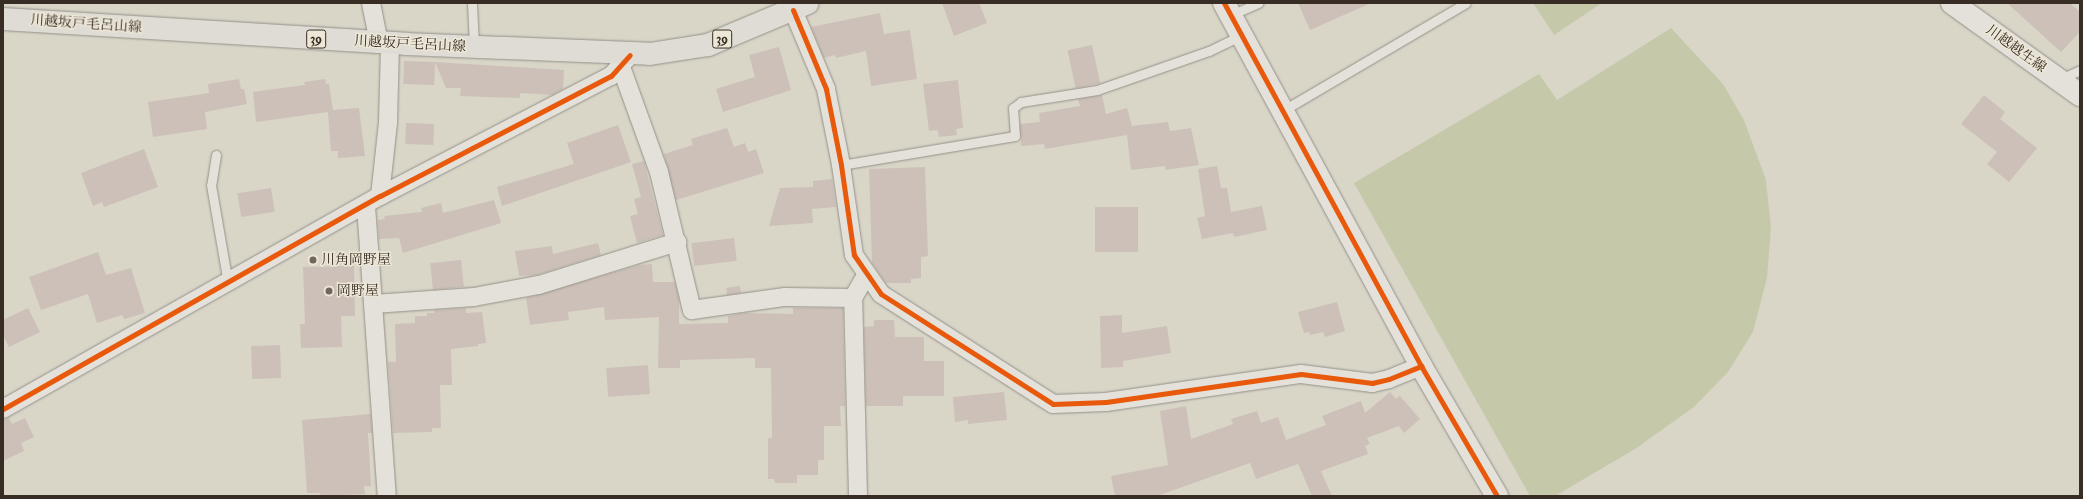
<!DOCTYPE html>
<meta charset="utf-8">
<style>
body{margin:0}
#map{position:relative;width:2083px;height:499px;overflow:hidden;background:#d9d6c8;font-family:"IM FELL Double Pica","Noto Serif JP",serif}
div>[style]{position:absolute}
.green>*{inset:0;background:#c5c9aa}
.building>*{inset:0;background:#ccc0b8;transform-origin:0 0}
.roads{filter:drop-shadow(0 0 1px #949088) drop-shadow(0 0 1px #949088)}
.service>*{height:9px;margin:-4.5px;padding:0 4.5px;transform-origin:4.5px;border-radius:4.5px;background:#e3e1da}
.minor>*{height:18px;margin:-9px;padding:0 9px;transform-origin:9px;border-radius:9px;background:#e3e1da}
.tertiary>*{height:22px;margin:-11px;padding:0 11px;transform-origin:11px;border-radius:11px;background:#e3e1da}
.secondary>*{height:22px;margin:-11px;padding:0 11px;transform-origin:11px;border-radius:11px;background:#e3e1da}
.primary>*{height:22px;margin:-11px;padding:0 11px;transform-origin:11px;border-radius:11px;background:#dedcd4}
.cycleway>*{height:5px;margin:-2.5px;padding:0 2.5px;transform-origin:2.5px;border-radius:2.5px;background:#e8590c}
.dots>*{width:11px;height:11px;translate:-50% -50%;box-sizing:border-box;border:2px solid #ece7d6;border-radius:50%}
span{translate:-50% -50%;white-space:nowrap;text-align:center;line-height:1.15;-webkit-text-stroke:3px #ece7d6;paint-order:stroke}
.shield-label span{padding:1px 3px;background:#ece7d6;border:1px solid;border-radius:3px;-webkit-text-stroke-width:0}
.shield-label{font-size:13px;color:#382d25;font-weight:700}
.street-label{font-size:14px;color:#382d25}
.poi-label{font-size:14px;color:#382d25}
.left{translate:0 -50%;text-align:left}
.frame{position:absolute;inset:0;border:4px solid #382d25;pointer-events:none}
</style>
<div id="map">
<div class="green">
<i style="clip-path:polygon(1533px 3px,1602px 3px,1554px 35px)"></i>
<i style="clip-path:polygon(1671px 28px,1723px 84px,1744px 120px,1766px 180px,1771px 228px,1767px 278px,1753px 332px,1728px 372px,1694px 407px,1635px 449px,1555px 496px,1530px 496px,1354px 183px,1539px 74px,1557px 100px)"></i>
</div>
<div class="building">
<i style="clip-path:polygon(942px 3px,979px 3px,987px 23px,954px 36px)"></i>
<i style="clip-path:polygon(1298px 3px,1371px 3px,1310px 30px)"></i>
<i style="clip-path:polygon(2007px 3px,2070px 3px,2080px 12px,2080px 32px,2061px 52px)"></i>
<i style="clip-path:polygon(880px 13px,884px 34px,910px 30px,917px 79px,871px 86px,866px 51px,836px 58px,835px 55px,824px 58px,811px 27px)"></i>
<i style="left:1092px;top:45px;width:39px;height:25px;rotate:78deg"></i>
<i style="clip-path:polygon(779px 47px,791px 90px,723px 112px,716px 89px,755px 77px,749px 55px)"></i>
<i style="left:404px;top:61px;width:31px;height:23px;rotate:2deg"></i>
<i style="clip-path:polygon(435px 62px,564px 70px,563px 89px,552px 95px,520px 93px,520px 98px,460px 96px,461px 88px,446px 88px)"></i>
<i style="clip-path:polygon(239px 79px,241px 89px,244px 89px,247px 104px,205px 112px,207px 129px,153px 137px,148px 102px,209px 93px,208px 84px)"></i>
<i style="clip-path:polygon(325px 79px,326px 84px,329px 84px,333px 110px,359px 108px,365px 156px,338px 158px,338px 151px,331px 151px,328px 112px,256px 122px,253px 92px,305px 85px,304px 82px)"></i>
<i style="clip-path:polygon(958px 80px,963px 128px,956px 129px,957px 135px,939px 137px,938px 130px,929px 131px,923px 84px)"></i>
<i style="clip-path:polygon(1102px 95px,1106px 114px,1127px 108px,1132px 126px,1168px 122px,1170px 131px,1191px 128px,1199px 165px,1166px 170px,1165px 166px,1131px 170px,1127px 135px,1045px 149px,1044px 144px,1021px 146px,1020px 124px,1040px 122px,1039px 113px,1080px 106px,1078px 99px)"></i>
<i style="clip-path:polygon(1984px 95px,2005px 112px,2000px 119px,2037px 148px,2009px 182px,1987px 164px,1997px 152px,1961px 124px)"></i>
<i style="left:406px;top:123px;width:28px;height:21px;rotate:2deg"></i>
<i style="clip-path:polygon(618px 125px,631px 162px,502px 206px,497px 187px,574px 164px,567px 143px)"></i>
<i style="clip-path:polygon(727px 128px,734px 147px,745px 143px,748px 152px,756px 149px,764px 173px,676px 200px,664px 154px,693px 145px,691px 139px)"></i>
<i style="clip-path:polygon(144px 149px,158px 187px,104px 207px,102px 202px,93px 206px,81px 173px)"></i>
<i style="clip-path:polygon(644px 161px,663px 235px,637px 243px,630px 216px,638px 214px,634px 199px,641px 197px,632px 164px)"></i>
<i style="clip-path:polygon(1217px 166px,1221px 188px,1227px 188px,1231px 212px,1262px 206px,1267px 230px,1234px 237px,1233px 233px,1202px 239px,1197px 218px,1205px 216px,1198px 169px)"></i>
<i style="clip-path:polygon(925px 167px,928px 256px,921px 257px,921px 278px,911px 279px,911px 283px,886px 283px,872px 263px,869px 169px)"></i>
<i style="clip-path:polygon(832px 179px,836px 207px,812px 209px,813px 223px,769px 226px,780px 188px,813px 187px,813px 181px)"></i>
<i style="left:271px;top:188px;width:24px;height:34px;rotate:81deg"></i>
<i style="clip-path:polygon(494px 200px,501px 223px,403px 253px,399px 238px,379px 239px,378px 220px,385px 219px,384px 216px,422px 212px,421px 208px,441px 203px,443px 213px)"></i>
<i style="left:1095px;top:207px;width:43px;height:45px"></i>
<i style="left:734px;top:238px;width:23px;height:43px;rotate:83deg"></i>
<i style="clip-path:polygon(598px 243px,601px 255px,536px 275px,519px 276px,515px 251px,552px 246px,553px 254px)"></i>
<i style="clip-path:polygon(98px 252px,106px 275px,131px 268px,145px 313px,124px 319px,122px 315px,97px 323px,88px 294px,41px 310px,29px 277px)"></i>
<i style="left:461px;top:260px;width:27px;height:31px;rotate:84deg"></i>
<i style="clip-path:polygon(652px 264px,653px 282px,675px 282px,679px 300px,679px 324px,728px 323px,728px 316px,744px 313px,793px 314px,793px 308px,843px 308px,845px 406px,840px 406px,841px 426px,824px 426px,824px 460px,818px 460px,818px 475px,797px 475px,797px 483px,775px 483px,774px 479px,768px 479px,768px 438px,772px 438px,771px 368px,755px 368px,755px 358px,680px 360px,680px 368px,658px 368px,659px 317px,605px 320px,604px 307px,568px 312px,569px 320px,530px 325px,526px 298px,639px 265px)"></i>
<i style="clip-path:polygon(354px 266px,355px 316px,341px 316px,342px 347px,301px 348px,300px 324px,305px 324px,303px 267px)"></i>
<i style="left:740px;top:286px;width:7px;height:14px;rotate:82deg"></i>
<i style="clip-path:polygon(1337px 302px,1345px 331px,1325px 337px,1323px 332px,1310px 335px,1309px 332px,1304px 333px,1298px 312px)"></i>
<i style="clip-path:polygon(28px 308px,40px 332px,9px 347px,3px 335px,3px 320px)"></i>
<i style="clip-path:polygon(466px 308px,466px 313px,482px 312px,486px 343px,478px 344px,478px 346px,451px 349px,452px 385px,440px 385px,441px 428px,432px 428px,432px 432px,393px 433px,388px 362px,396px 362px,395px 324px,415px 323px,415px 316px,427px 316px,427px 313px,434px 313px,434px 310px)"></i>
<i style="clip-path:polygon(1122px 315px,1122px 333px,1167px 326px,1171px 353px,1123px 361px,1123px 367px,1101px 368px,1100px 316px)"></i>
<i style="clip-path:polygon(874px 320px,894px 320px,895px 337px,924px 337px,924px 361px,944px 361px,944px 396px,903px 396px,903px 406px,866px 406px,864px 327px,874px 326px)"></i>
<i style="left:280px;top:345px;width:33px;height:29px;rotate:88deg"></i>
<i style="left:648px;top:365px;width:29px;height:42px;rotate:86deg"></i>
<i style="clip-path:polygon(1004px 392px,1007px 420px,968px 424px,968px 420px,955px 422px,953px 397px)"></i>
<i style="clip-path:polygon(1390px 392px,1396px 399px,1400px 396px,1420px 419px,1404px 433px,1399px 426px,1367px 438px,1370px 444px,1365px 446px,1368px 454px,1321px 471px,1332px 496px,1312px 496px,1298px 464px,1256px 479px,1250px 463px,1157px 496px,1115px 496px,1111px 476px,1168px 465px,1160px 411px,1186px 406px,1191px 439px,1233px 424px,1231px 419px,1257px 411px,1261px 423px,1278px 417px,1286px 440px,1326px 425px,1322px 416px,1361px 401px,1365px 413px)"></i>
<i style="clip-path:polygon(371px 414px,372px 433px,368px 433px,371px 486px,364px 486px,365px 494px,321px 496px,320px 493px,307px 493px,302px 420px)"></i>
<i style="clip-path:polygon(9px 418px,12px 424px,25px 418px,34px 437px,21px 443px,24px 451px,3px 461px,3px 419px)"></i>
</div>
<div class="roads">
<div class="service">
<i style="left:472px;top:3px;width:43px;rotate:87.3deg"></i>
<i style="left:1231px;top:15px;width:30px;rotate:-24deg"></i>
<i style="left:2060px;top:79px;width:22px;rotate:-24deg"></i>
<i style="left:1282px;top:111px;width:213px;rotate:-30.4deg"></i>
<i style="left:216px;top:155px;width:30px;rotate:99deg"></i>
<i style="left:211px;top:185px;width:99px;rotate:80.2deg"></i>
<i style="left:841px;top:165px;width:176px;rotate:-9.5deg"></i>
<i style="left:1015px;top:136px;width:28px;rotate:-94deg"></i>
<i style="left:1013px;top:108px;width:10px;rotate:-37deg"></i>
<i style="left:1021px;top:102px;width:77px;rotate:-9deg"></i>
<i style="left:1097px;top:90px;width:119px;rotate:-19.2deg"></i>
<i style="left:1209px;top:51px;width:34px;rotate:-26deg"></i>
</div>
<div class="minor">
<i style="left:371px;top:3px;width:41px;rotate:78.7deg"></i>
<i style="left:793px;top:10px;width:86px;rotate:67.3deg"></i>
<i style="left:826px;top:89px;width:77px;rotate:78.8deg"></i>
<i style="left:841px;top:165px;width:91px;rotate:81.8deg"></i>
<i style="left:854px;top:255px;width:47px;rotate:55.3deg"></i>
<i style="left:881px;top:294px;width:204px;rotate:32.6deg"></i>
<i style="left:1053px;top:404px;width:53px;rotate:-2.2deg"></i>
<i style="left:1106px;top:402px;width:197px;rotate:-8.2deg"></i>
<i style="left:1301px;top:374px;width:72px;rotate:7.2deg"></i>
<i style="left:1372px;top:383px;width:17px;rotate:-13deg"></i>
<i style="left:1389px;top:379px;width:35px;rotate:-22deg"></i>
<i style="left:621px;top:67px;width:112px;rotate:70.1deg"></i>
<i style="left:659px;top:172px;width:142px;rotate:76.6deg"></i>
<i style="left:692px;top:310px;width:94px;rotate:-8deg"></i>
<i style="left:785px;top:297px;width:68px;rotate:0.8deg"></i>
<i style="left:380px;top:196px;width:74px;rotate:-83.8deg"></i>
<i style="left:388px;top:122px;width:79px;rotate:-88.5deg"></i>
<i style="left:366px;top:206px;width:291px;rotate:85.9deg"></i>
<i style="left:374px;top:304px;width:100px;rotate:-4deg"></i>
<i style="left:474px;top:297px;width:66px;rotate:-10.5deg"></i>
<i style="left:539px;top:285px;width:145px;rotate:-17.3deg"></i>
<i style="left:3px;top:409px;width:433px;rotate:-29.5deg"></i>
<i style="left:380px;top:196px;width:260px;rotate:-27.5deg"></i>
<i style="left:611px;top:76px;width:28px;rotate:-48deg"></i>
<i style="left:858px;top:496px;width:198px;rotate:-91.4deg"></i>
<i style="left:853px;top:298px;width:28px;rotate:-60deg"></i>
</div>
<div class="tertiary">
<i style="left:1224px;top:3px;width:413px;rotate:61.5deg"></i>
<i style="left:1421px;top:366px;width:151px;rotate:59.7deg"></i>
</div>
<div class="secondary">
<i style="left:1952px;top:3px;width:158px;rotate:35.7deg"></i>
</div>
<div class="primary">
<i style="left:3px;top:19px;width:404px;rotate:3.5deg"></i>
<i style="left:406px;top:44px;width:244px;rotate:2.3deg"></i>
<i style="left:650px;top:54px;width:59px;rotate:-8.8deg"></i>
<i style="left:708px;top:45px;width:108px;rotate:-22.8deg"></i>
</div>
</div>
<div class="cycleway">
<i style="left:1224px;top:3px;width:413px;rotate:61.5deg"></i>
<i style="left:1421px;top:366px;width:151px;rotate:59.7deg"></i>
<i style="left:793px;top:10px;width:86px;rotate:67.3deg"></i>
<i style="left:826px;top:89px;width:77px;rotate:78.8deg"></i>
<i style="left:841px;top:165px;width:91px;rotate:81.8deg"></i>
<i style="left:854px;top:255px;width:47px;rotate:55.3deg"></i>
<i style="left:881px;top:294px;width:204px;rotate:32.6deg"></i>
<i style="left:1053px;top:404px;width:53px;rotate:-2.2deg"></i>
<i style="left:1106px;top:402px;width:197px;rotate:-8.2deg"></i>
<i style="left:1301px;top:374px;width:72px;rotate:7.2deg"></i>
<i style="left:1372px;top:383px;width:17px;rotate:-13deg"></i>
<i style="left:1389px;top:379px;width:35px;rotate:-22deg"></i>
<i style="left:3px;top:409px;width:433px;rotate:-29.5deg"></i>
<i style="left:380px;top:196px;width:260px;rotate:-27.5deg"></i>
<i style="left:611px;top:76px;width:28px;rotate:-48deg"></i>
</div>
<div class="dots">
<i style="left:313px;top:260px;background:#70685e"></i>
<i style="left:329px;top:291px;background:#70685e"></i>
</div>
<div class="shield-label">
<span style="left:316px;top:39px">39</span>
<span style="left:722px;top:39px">39</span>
</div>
<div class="street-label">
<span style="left:86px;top:24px;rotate:4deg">川越坂戸毛呂山線</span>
<span style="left:410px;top:44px;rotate:3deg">川越坂戸毛呂山線</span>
<span style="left:2016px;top:49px;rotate:36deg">川越越生線</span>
</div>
<div class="poi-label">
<span class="left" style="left:321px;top:260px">川角岡野屋</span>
<span class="left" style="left:337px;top:291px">岡野屋</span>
</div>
<div class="frame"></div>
</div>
